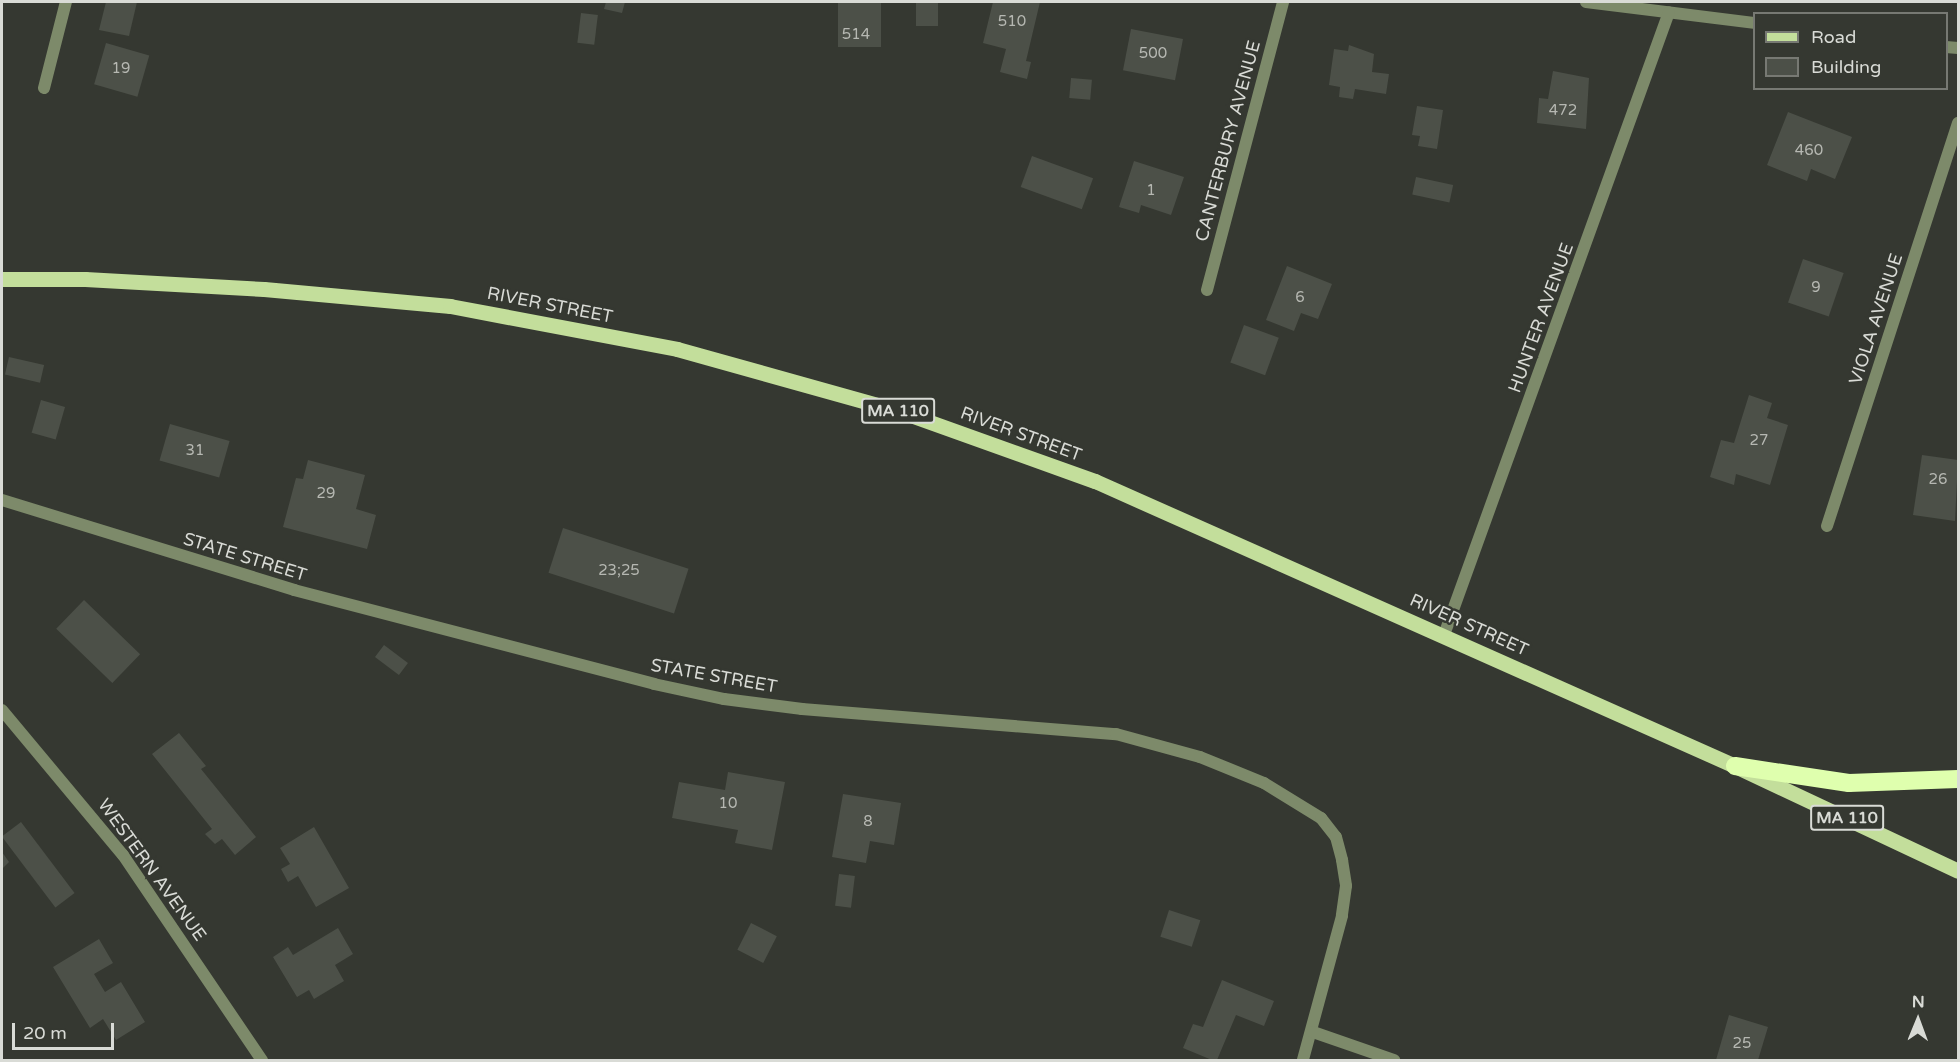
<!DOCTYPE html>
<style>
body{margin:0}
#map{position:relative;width:1960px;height:1062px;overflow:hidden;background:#353831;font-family:"Varela Round",sans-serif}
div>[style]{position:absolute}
.building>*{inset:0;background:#4c5048;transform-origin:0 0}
.minor>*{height:12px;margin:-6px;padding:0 6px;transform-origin:6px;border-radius:6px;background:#7d8a6a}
.primary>*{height:15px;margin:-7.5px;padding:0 7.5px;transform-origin:7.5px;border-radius:7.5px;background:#c3de9b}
.motorway>*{height:18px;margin:-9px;padding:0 9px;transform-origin:9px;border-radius:9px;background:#dfffae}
span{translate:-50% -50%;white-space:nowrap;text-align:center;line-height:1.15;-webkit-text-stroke:5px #353831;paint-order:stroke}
.number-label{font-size:15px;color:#b6b8b2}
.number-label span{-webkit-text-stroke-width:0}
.shield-label span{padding:2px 4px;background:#353831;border:2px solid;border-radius:4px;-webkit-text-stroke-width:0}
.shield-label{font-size:16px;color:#d9dbd6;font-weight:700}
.street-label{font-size:18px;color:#d9dbd6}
.frame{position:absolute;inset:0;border:3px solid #d9dbd6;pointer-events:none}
.legend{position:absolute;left:1753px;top:12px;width:195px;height:78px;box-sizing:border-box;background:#353831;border:2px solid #777973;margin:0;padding:8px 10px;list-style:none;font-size:18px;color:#d9dbd6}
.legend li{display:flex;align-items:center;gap:12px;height:30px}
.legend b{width:30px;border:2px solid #777973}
.north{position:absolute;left:1888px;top:990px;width:60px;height:60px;-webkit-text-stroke:4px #353831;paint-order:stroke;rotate:1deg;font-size:16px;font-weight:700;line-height:24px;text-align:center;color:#d9dbd6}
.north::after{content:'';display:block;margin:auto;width:21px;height:27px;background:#d9dbd6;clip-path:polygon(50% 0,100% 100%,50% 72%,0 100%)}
.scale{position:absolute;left:12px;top:1023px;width:102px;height:27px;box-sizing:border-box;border:3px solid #d9dbd6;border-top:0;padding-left:8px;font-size:18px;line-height:21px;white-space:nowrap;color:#d9dbd6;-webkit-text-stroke:4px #353831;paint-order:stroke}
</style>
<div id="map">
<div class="building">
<i style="clip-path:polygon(106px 2px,137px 2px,129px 36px,99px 30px)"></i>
<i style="clip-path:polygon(606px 2px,625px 2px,622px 13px,604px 9px)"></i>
<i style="left:838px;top:2px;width:43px;height:45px"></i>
<i style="left:916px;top:2px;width:22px;height:24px"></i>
<i style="clip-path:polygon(993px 2px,1040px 2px,1026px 61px,1031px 62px,1027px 79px,1000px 72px,1006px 49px,983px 43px)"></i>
<i style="left:581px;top:13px;width:17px;height:30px;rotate:7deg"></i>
<i style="left:1131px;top:29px;width:53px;height:42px;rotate:11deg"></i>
<i style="left:106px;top:43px;width:45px;height:43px;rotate:16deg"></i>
<i style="clip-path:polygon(1349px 45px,1374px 54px,1372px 72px,1389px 74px,1386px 94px,1355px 89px,1353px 99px,1339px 97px,1340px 87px,1329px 85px,1334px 49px,1348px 51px)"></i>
<i style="clip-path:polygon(1553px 71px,1589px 78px,1586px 129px,1537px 123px,1539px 98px,1548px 99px)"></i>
<i style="left:1071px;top:78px;width:21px;height:20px;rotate:5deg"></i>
<i style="clip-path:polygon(1417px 106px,1443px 110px,1437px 149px,1418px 146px,1420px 136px,1412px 135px)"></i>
<i style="clip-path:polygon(1788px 112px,1852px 137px,1835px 179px,1811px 169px,1807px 181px,1767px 165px)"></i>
<i style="left:1032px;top:156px;width:65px;height:33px;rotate:20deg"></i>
<i style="clip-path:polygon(1134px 161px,1184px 177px,1171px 215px,1141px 205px,1139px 213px,1119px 207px)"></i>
<i style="left:1416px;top:177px;width:38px;height:18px;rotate:12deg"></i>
<i style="left:1803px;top:259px;width:43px;height:46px;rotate:19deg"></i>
<i style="clip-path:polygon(1287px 266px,1332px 284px,1318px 319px,1301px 313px,1294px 331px,1266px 320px)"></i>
<i style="left:1244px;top:325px;width:37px;height:40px;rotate:20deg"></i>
<i style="left:9px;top:357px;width:36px;height:18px;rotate:13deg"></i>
<i style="clip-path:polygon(1749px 395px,1772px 403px,1767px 418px,1788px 425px,1770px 485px,1736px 474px,1734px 485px,1710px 477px,1721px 440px,1734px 443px)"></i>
<i style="left:41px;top:400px;width:25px;height:34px;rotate:16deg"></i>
<i style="left:170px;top:424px;width:62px;height:38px;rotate:16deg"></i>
<i style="clip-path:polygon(1922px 455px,1958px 460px,1955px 521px,1913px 515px)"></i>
<i style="clip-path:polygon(308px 460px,365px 475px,356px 509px,376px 515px,367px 549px,283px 527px,296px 478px,303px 479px)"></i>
<i style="left:563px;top:528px;width:132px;height:47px;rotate:18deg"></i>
<i style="left:84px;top:600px;width:78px;height:40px;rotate:44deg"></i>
<i style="left:384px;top:645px;width:30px;height:15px;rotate:37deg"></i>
<i style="clip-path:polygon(179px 733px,206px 766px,201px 769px,256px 837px,235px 855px,222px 839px,215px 844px,205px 834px,212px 829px,152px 754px)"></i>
<i style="clip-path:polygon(728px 772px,785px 782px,772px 850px,735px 843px,738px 830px,672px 818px,679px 782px,725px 790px)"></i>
<i style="clip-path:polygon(843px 794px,901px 803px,894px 845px,870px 841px,866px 863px,832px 857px)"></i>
<i style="left:21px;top:822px;width:89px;height:24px;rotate:53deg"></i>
<i style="clip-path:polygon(314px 827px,349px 888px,316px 907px,298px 876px,288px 882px,281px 869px,290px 864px,280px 848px)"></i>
<i style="clip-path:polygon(2px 852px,9px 862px,2px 869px)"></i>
<i style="left:839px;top:874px;width:16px;height:32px;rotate:7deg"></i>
<i style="left:1169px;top:910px;width:33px;height:28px;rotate:18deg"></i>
<i style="left:751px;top:923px;width:29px;height:30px;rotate:27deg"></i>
<i style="clip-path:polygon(338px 928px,353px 954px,335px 965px,344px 981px,314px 999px,309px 990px,297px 997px,273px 957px,288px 947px,293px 955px)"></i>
<i style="clip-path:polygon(99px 939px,113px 963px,94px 974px,105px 992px,121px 982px,145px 1022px,116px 1040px,103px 1019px,90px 1028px,53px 967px)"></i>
<i style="clip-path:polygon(1222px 980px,1274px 1001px,1264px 1026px,1236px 1015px,1217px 1060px,1212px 1060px,1183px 1048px,1193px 1024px,1203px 1027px)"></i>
<i style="clip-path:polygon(1729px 1015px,1768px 1027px,1758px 1060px,1716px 1060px)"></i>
</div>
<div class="minor">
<i style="left:1586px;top:2px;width:169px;rotate:7.1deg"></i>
<i style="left:1946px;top:47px;width:12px;rotate:5deg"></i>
<i style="left:44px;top:88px;width:89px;rotate:-75.7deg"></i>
<i style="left:1207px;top:290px;width:298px;rotate:-75.2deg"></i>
<i style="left:2px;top:500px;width:306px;rotate:17.1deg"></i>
<i style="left:294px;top:590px;width:372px;rotate:14.6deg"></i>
<i style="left:654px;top:684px;width:72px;rotate:12.1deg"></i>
<i style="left:724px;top:699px;width:79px;rotate:7.3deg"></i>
<i style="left:802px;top:709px;width:315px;rotate:4.6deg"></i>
<i style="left:1116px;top:734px;width:87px;rotate:15.3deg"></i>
<i style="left:1200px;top:757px;width:69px;rotate:22.1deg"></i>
<i style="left:1264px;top:783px;width:67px;rotate:31.6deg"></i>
<i style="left:1321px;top:818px;width:24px;rotate:52deg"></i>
<i style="left:1336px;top:837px;width:24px;rotate:75deg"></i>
<i style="left:1342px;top:860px;width:26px;rotate:81deg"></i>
<i style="left:1346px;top:886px;width:30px;rotate:98deg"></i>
<i style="left:1342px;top:916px;width:149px;rotate:105.2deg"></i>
<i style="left:1827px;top:526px;width:424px;rotate:-72deg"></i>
<i style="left:1444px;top:635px;width:662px;rotate:-70.14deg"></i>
<i style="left:2px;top:710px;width:189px;rotate:50.2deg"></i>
<i style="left:123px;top:855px;width:248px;rotate:55.9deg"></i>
<i style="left:1313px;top:1032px;width:86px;rotate:19.1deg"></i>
</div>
<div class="primary">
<i style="left:2px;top:279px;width:83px"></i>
<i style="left:85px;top:279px;width:179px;rotate:3.2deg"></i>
<i style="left:264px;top:289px;width:187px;rotate:5.2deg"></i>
<i style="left:450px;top:306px;width:231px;rotate:10.7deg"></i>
<i style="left:677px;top:349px;width:234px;rotate:15.6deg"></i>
<i style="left:902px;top:412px;width:205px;rotate:19.7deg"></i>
<i style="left:1095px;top:481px;width:701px;rotate:24deg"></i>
<i style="left:1735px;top:766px;width:246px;rotate:25.2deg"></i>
</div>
<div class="motorway">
<i style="left:1735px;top:766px;width:115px;rotate:8.5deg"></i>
<i style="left:1849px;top:783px;width:109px;rotate:-2.1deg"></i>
</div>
<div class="number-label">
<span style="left:1012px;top:22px">510</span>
<span style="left:856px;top:35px">514</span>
<span style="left:1153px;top:54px">500</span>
<span style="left:121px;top:69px">19</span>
<span style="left:1563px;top:111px">472</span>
<span style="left:1809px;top:151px">460</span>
<span style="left:1151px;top:191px">1</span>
<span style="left:1816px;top:288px">9</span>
<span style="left:1300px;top:298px">6</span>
<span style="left:1759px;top:441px">27</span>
<span style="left:195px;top:451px">31</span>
<span style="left:1938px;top:480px">26</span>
<span style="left:326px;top:494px">29</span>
<span style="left:619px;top:571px">23;25</span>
<span style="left:728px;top:804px">10</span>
<span style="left:868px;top:822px">8</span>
<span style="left:1742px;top:1044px">25</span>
</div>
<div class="shield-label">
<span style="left:898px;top:411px">MA 110</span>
<span style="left:1847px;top:818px">MA 110</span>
</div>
<div class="street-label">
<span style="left:1228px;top:141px;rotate:-75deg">CANTERBURY AVENUE</span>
<span style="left:550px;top:305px;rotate:11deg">RIVER STREET</span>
<span style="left:1541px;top:318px;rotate:-70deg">HUNTER AVENUE</span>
<span style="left:1876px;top:319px;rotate:-72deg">VIOLA AVENUE</span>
<span style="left:1021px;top:434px;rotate:20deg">RIVER STREET</span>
<span style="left:245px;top:557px;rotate:17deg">STATE STREET</span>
<span style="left:1469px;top:625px;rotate:24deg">RIVER STREET</span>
<span style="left:714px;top:676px;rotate:10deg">STATE STREET</span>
<span style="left:152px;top:870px;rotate:54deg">WESTERN AVENUE</span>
</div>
<div class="frame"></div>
<ul class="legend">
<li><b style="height:8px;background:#c3de9b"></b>Road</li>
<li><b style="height:16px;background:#4c5048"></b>Building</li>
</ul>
<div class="north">N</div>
<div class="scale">20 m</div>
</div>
